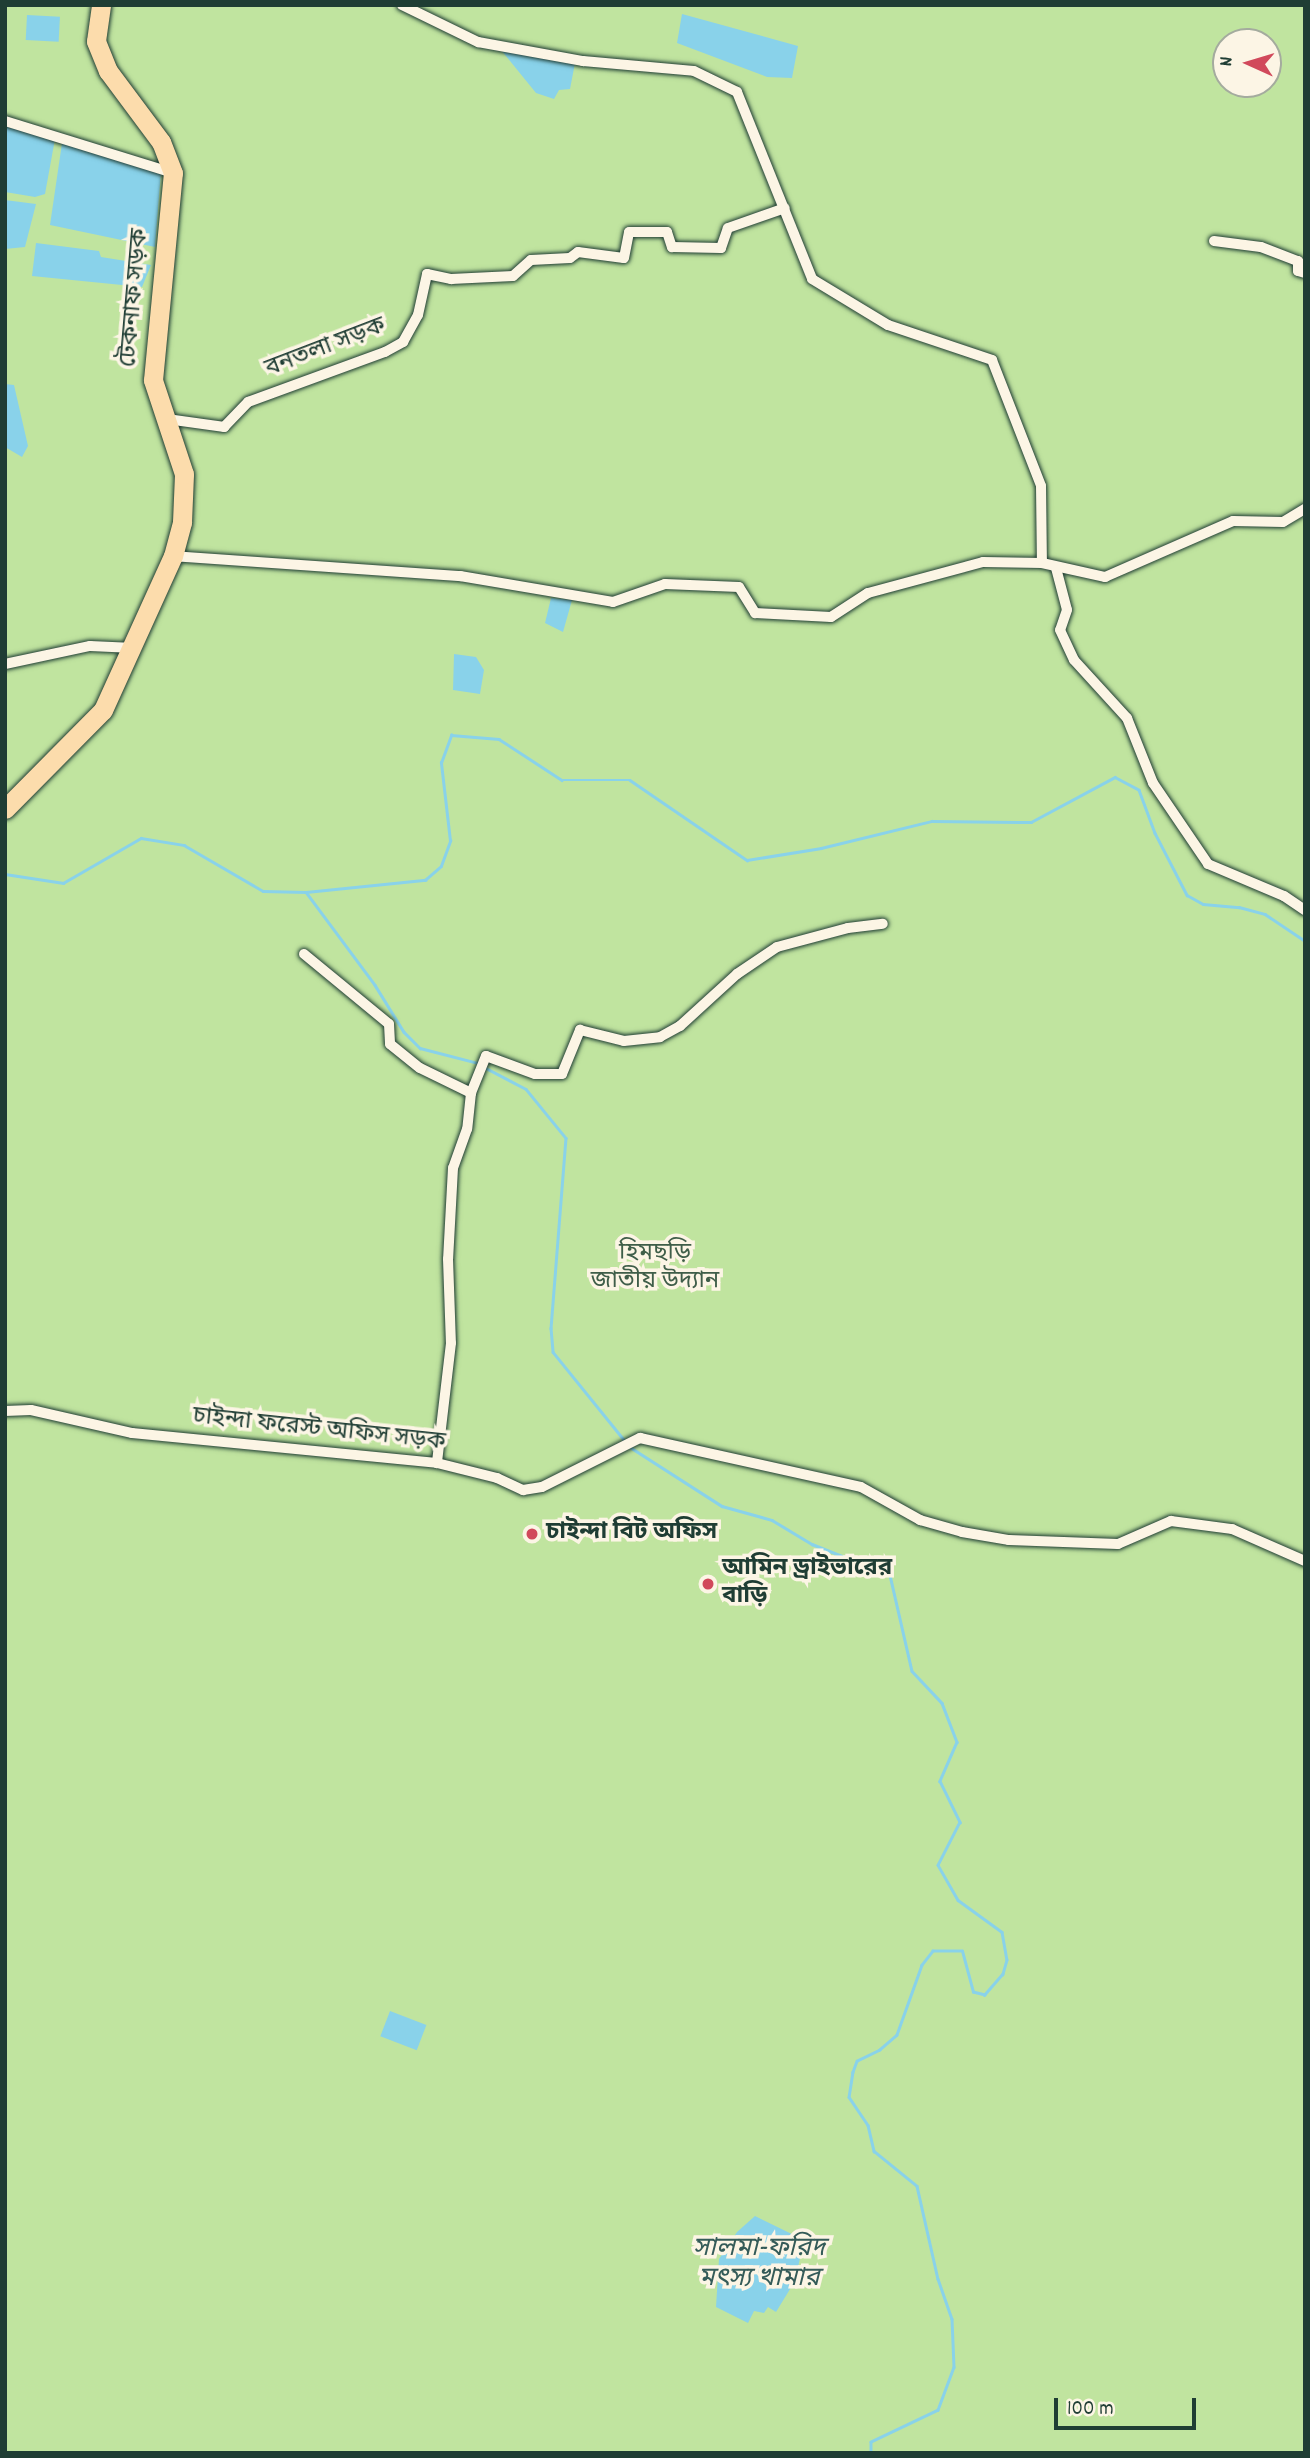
<!DOCTYPE html>
<meta charset="utf-8">
<style>
body{margin:0}
#map{position:relative;width:1310px;height:2458px;overflow:hidden;background:#f8edd6;font-family:Dekko,"Noto Sans Bengali",sans-serif}
div>[style]{position:absolute}
.green>*{inset:0;background:#c0e49f}
.water>*{inset:0;background:#89d2ea;transform-origin:0 0}
.stream>*{height:2.5px;margin:-1.25px;padding:0 1.25px;transform-origin:1.25px;border-radius:1.25px;background:#89d2ea}
.roads{filter:drop-shadow(0 0 2px #1f3d34) drop-shadow(0 0 2px #1f3d34)}
.street>*{height:10px;margin:-5px;padding:0 5px;transform-origin:5px;border-radius:5px;background:#fcf5e5}
.highway>*{height:19px;margin:-9.5px;padding:0 9.5px;transform-origin:9.5px;border-radius:9.5px;background:#fcdcac}
.dots>*{width:19px;height:19px;translate:-50% -50%;box-sizing:border-box;border:4px solid #fcf5e5;border-radius:50%}
span{translate:-50% -50%;white-space:nowrap;text-align:center;line-height:1.15;-webkit-text-stroke:7px #fcf5e5;paint-order:stroke}
.street-label{font-size:24px;color:#1f3d34}
.park-label{font-size:24px;color:#3f5e49}
.poi-label{font-size:24px;color:#1f3d34;font-weight:700}
.left{translate:0 -50%;text-align:left}
.water-label{font-size:26px;color:#345b58;font-style:italic}
.frame{position:absolute;inset:0;border:7px solid #1f3d34;pointer-events:none}
.north{position:absolute;left:1212px;top:28px;width:70px;height:70px;box-sizing:border-box;background:#fcf5e5;border:2px solid #a4ab9e;border-radius:50%;rotate:274deg;font-size:19px;font-weight:700;line-height:28px;text-align:center;color:#1f3d34}
.north::after{content:'';display:block;margin:auto;width:24px;height:32px;background:#d1495b;clip-path:polygon(50% 0,100% 100%,50% 72%,0 100%)}
.scale{position:absolute;left:1054px;top:2398px;width:142px;height:32px;box-sizing:border-box;border:4px solid #1f3d34;border-top:0;padding-left:9px;font-size:21px;line-height:24px;white-space:nowrap;color:#1f3d34;-webkit-text-stroke:5px #fcf5e5;paint-order:stroke}
</style>
<div id="map">
<div class="green">
<i style="clip-path:polygon(evenodd,5px 5px,1305px 5px,1305px 2453px,5px 2453px,5px 5px,1226px 42px,1268px 42px,1268px 84px,1226px 84px,1226px 42px)"></i>
</div>
<div class="water">
<i style="clip-path:polygon(682px 14px,798px 46px,792px 78px,767px 77px,677px 43px)"></i>
<i style="left:27px;top:15px;width:33px;height:25px;rotate:3deg"></i>
<i style="clip-path:polygon(501px 50px,575px 63px,570px 89px,559px 90px,554px 99px,536px 93px)"></i>
<i style="clip-path:polygon(5px 126px,55px 139px,45px 194px,35px 197px,5px 192px)"></i>
<i style="clip-path:polygon(62px 143px,161px 172px,155px 247px,50px 225px)"></i>
<i style="clip-path:polygon(5px 200px,36px 204px,25px 247px,5px 249px)"></i>
<i style="clip-path:polygon(36px 243px,99px 251px,101px 257px,151px 265px,142px 287px,32px 276px)"></i>
<i style="clip-path:polygon(5px 384px,14px 385px,28px 446px,22px 457px,5px 447px)"></i>
<i style="clip-path:polygon(551px 598px,572px 600px,563px 632px,545px 623px)"></i>
<i style="clip-path:polygon(454px 654px,476px 657px,484px 670px,480px 694px,453px 690px)"></i>
<i style="left:390px;top:2011px;width:39px;height:27px;rotate:21deg"></i>
<i style="clip-path:polygon(755px 2216px,804px 2240px,795px 2281px,776px 2312px,768px 2307px,764px 2313px,754px 2311px,748px 2323px,716px 2307px,719px 2259px,737px 2232px)"></i>
</div>
<div class="stream">
<i style="left:5px;top:874px;width:59px;rotate:8.8deg"></i>
<i style="left:63px;top:883px;width:90px;rotate:-30deg"></i>
<i style="left:141px;top:838px;width:44px;rotate:9.2deg"></i>
<i style="left:184px;top:845px;width:91px;rotate:30.2deg"></i>
<i style="left:263px;top:891px;width:43px;rotate:1.3deg"></i>
<i style="left:306px;top:892px;width:120px;rotate:-5.8deg"></i>
<i style="left:425px;top:880px;width:21px;rotate:-41deg"></i>
<i style="left:441px;top:866px;width:27px;rotate:-70deg"></i>
<i style="left:450px;top:841px;width:79px;rotate:-96.6deg"></i>
<i style="left:441px;top:763px;width:30px;rotate:-70deg"></i>
<i style="left:451px;top:735px;width:48px;rotate:4.8deg"></i>
<i style="left:499px;top:739px;width:75px;rotate:33.1deg"></i>
<i style="left:562px;top:780px;width:68px"></i>
<i style="left:630px;top:780px;width:142px;rotate:34.4deg"></i>
<i style="left:747px;top:860px;width:75px;rotate:-9.2deg"></i>
<i style="left:821px;top:848px;width:114px;rotate:-13.7deg"></i>
<i style="left:932px;top:821px;width:99px;rotate:0.6deg"></i>
<i style="left:1031px;top:822px;width:95px;rotate:-28.2deg"></i>
<i style="left:1115px;top:777px;width:27px;rotate:28deg"></i>
<i style="left:1139px;top:790px;width:46px;rotate:69.6deg"></i>
<i style="left:1155px;top:833px;width:70px;rotate:62.7deg"></i>
<i style="left:1187px;top:895px;width:18px;rotate:29deg"></i>
<i style="left:1203px;top:904px;width:36px;rotate:5deg"></i>
<i style="left:1239px;top:907px;width:27px;rotate:15deg"></i>
<i style="left:1265px;top:914px;width:48px;rotate:34deg"></i>
<i style="left:306px;top:892px;width:116px;rotate:53.4deg"></i>
<i style="left:375px;top:985px;width:55px;rotate:58.3deg"></i>
<i style="left:404px;top:1032px;width:23px;rotate:45deg"></i>
<i style="left:420px;top:1048px;width:60px;rotate:14.5deg"></i>
<i style="left:484px;top:1067px;width:47px;rotate:27.6deg"></i>
<i style="left:526px;top:1089px;width:63px;rotate:50.8deg"></i>
<i style="left:566px;top:1138px;width:191px;rotate:94.5deg"></i>
<i style="left:551px;top:1328px;width:24px;rotate:85deg"></i>
<i style="left:553px;top:1352px;width:116px;rotate:51deg"></i>
<i style="left:630px;top:1447px;width:109px;rotate:32.7deg"></i>
<i style="left:722px;top:1506px;width:52px;rotate:15.6deg"></i>
<i style="left:772px;top:1520px;width:47px;rotate:31deg"></i>
<i style="left:812px;top:1544px;width:84px;rotate:21.7deg"></i>
<i style="left:890px;top:1575px;width:98px;rotate:77.1deg"></i>
<i style="left:912px;top:1671px;width:44px;rotate:46.8deg"></i>
<i style="left:942px;top:1703px;width:42px;rotate:69deg"></i>
<i style="left:957px;top:1742px;width:43px;rotate:113.6deg"></i>
<i style="left:940px;top:1781px;width:46px;rotate:64deg"></i>
<i style="left:960px;top:1822px;width:48px;rotate:117.1deg"></i>
<i style="left:938px;top:1865px;width:40px;rotate:60.3deg"></i>
<i style="left:958px;top:1900px;width:54px;rotate:36deg"></i>
<i style="left:1002px;top:1932px;width:28px;rotate:80deg"></i>
<i style="left:1007px;top:1960px;width:15px;rotate:106deg"></i>
<i style="left:1003px;top:1974px;width:28px;rotate:131deg"></i>
<i style="left:985px;top:1995px;width:12px;rotate:-166deg"></i>
<i style="left:973px;top:1992px;width:42px;rotate:-105deg"></i>
<i style="left:962px;top:1951px;width:29px;rotate:180deg"></i>
<i style="left:933px;top:1951px;width:18px;rotate:128deg"></i>
<i style="left:922px;top:1965px;width:74px;rotate:109.7deg"></i>
<i style="left:897px;top:2035px;width:23px;rotate:139deg"></i>
<i style="left:880px;top:2050px;width:25px;rotate:154deg"></i>
<i style="left:857px;top:2061px;width:12px;rotate:110deg"></i>
<i style="left:853px;top:2072px;width:25px;rotate:99deg"></i>
<i style="left:849px;top:2097px;width:34px;rotate:56deg"></i>
<i style="left:868px;top:2125px;width:27px;rotate:77deg"></i>
<i style="left:874px;top:2151px;width:55px;rotate:39.1deg"></i>
<i style="left:917px;top:2186px;width:95px;rotate:77.3deg"></i>
<i style="left:938px;top:2279px;width:42px;rotate:70.7deg"></i>
<i style="left:952px;top:2319px;width:48px;rotate:87.6deg"></i>
<i style="left:954px;top:2367px;width:46px;rotate:110.4deg"></i>
<i style="left:938px;top:2410px;width:74px;rotate:154.5deg"></i>
<i style="left:871px;top:2442px;width:11px;rotate:90deg"></i>
</div>
<div class="roads">
<div class="street">
<i style="left:402px;top:5px;width:85px;rotate:26deg"></i>
<i style="left:478px;top:42px;width:107px;rotate:10.3deg"></i>
<i style="left:583px;top:61px;width:111px;rotate:5.1deg"></i>
<i style="left:694px;top:71px;width:48px;rotate:26deg"></i>
<i style="left:737px;top:92px;width:201px;rotate:68.1deg"></i>
<i style="left:812px;top:279px;width:89px;rotate:31.2deg"></i>
<i style="left:888px;top:325px;width:110px;rotate:18.6deg"></i>
<i style="left:992px;top:360px;width:135px;rotate:68.7deg"></i>
<i style="left:1041px;top:486px;width:77px;rotate:89.3deg"></i>
<i style="left:5px;top:121px;width:176px;rotate:17.2deg"></i>
<i style="left:1214px;top:241px;width:47px;rotate:7.3deg"></i>
<i style="left:1261px;top:247px;width:40px;rotate:21deg"></i>
<i style="left:1298px;top:261px;width:10px;rotate:90deg"></i>
<i style="left:1298px;top:271px;width:7px;rotate:16deg"></i>
<i style="left:167px;top:419px;width:58px;rotate:8deg"></i>
<i style="left:224px;top:427px;width:35px;rotate:-46deg"></i>
<i style="left:248px;top:402px;width:146px;rotate:-20.1deg"></i>
<i style="left:385px;top:352px;width:21px;rotate:-29deg"></i>
<i style="left:403px;top:342px;width:31px;rotate:-61deg"></i>
<i style="left:418px;top:315px;width:42px;rotate:-77.6deg"></i>
<i style="left:427px;top:274px;width:25px;rotate:12deg"></i>
<i style="left:451px;top:279px;width:62px;rotate:-2.8deg"></i>
<i style="left:513px;top:276px;width:24px;rotate:-42deg"></i>
<i style="left:531px;top:260px;width:39px;rotate:-3deg"></i>
<i style="left:570px;top:258px;width:10px;rotate:-37deg"></i>
<i style="left:578px;top:252px;width:46px;rotate:7.4deg"></i>
<i style="left:624px;top:258px;width:26px;rotate:-79deg"></i>
<i style="left:629px;top:232px;width:38px"></i>
<i style="left:667px;top:232px;width:16px;rotate:72deg"></i>
<i style="left:672px;top:247px;width:49px;rotate:1.2deg"></i>
<i style="left:721px;top:248px;width:21px;rotate:-71deg"></i>
<i style="left:728px;top:228px;width:60px;rotate:-19.3deg"></i>
<i style="left:173px;top:556px;width:288px;rotate:4deg"></i>
<i style="left:460px;top:576px;width:155px;rotate:9.6deg"></i>
<i style="left:613px;top:602px;width:55px;rotate:-19.1deg"></i>
<i style="left:665px;top:584px;width:74px;rotate:2.3deg"></i>
<i style="left:739px;top:587px;width:31px;rotate:58deg"></i>
<i style="left:755px;top:613px;width:76px;rotate:3deg"></i>
<i style="left:831px;top:617px;width:44px;rotate:-33deg"></i>
<i style="left:868px;top:593px;width:119px;rotate:-15.1deg"></i>
<i style="left:983px;top:562px;width:59px;rotate:1deg"></i>
<i style="left:1042px;top:563px;width:65px;rotate:12.5deg"></i>
<i style="left:1105px;top:577px;width:140px;rotate:-23.6deg"></i>
<i style="left:1233px;top:521px;width:50px;rotate:1.1deg"></i>
<i style="left:1283px;top:522px;width:26px;rotate:-31deg"></i>
<i style="left:1056px;top:568px;width:43px;rotate:75.3deg"></i>
<i style="left:1067px;top:610px;width:21px;rotate:109deg"></i>
<i style="left:1060px;top:630px;width:33px;rotate:65deg"></i>
<i style="left:1074px;top:660px;width:79px;rotate:47.6deg"></i>
<i style="left:1127px;top:718px;width:70px;rotate:68.2deg"></i>
<i style="left:1153px;top:783px;width:98px;rotate:55.8deg"></i>
<i style="left:1208px;top:864px;width:82px;rotate:22.8deg"></i>
<i style="left:1284px;top:896px;width:25px;rotate:34deg"></i>
<i style="left:5px;top:664px;width:87px;rotate:-12deg"></i>
<i style="left:90px;top:646px;width:44px;rotate:2.6deg"></i>
<i style="left:304px;top:954px;width:110px;rotate:39.5deg"></i>
<i style="left:389px;top:1024px;width:20px;rotate:87deg"></i>
<i style="left:390px;top:1044px;width:38px;rotate:39deg"></i>
<i style="left:420px;top:1068px;width:57px;rotate:26.1deg"></i>
<i style="left:471px;top:1093px;width:36px;rotate:96deg"></i>
<i style="left:467px;top:1129px;width:41px;rotate:109.7deg"></i>
<i style="left:453px;top:1168px;width:91px;rotate:93.1deg"></i>
<i style="left:448px;top:1259px;width:84px;rotate:88deg"></i>
<i style="left:451px;top:1343px;width:121px;rotate:96.7deg"></i>
<i style="left:471px;top:1093px;width:40px;rotate:-68deg"></i>
<i style="left:486px;top:1056px;width:52px;rotate:20.2deg"></i>
<i style="left:535px;top:1074px;width:27px"></i>
<i style="left:562px;top:1074px;width:48px;rotate:-67.8deg"></i>
<i style="left:580px;top:1030px;width:45px;rotate:14deg"></i>
<i style="left:624px;top:1041px;width:36px;rotate:-6deg"></i>
<i style="left:660px;top:1037px;width:23px;rotate:-29deg"></i>
<i style="left:680px;top:1026px;width:77px;rotate:-42.4deg"></i>
<i style="left:737px;top:974px;width:48px;rotate:-34deg"></i>
<i style="left:777px;top:947px;width:73px;rotate:-15deg"></i>
<i style="left:848px;top:928px;width:35px;rotate:-7deg"></i>
<i style="left:5px;top:1411px;width:26px;rotate:-2deg"></i>
<i style="left:31px;top:1410px;width:104px;rotate:12.8deg"></i>
<i style="left:132px;top:1433px;width:306px;rotate:5.6deg"></i>
<i style="left:437px;top:1463px;width:62px;rotate:14deg"></i>
<i style="left:497px;top:1478px;width:29px;rotate:25deg"></i>
<i style="left:523px;top:1490px;width:19px;rotate:-9deg"></i>
<i style="left:542px;top:1487px;width:110px;rotate:-26.6deg"></i>
<i style="left:640px;top:1438px;width:226px;rotate:12.5deg"></i>
<i style="left:861px;top:1487px;width:68px;rotate:29.2deg"></i>
<i style="left:920px;top:1520px;width:44px;rotate:15.9deg"></i>
<i style="left:962px;top:1532px;width:48px;rotate:9.7deg"></i>
<i style="left:1009px;top:1540px;width:109px;rotate:2.1deg"></i>
<i style="left:1118px;top:1544px;width:58px;rotate:-23.5deg"></i>
<i style="left:1171px;top:1521px;width:62px;rotate:7.5deg"></i>
<i style="left:1232px;top:1529px;width:80px;rotate:23.7deg"></i>
</div>
<div class="highway">
<i style="left:5px;top:809px;width:139px;rotate:-45.3deg"></i>
<i style="left:103px;top:710px;width:169px;rotate:-65.6deg"></i>
<i style="left:173px;top:556px;width:35px;rotate:-75deg"></i>
<i style="left:182px;top:522px;width:48px;rotate:-87.6deg"></i>
<i style="left:184px;top:474px;width:99px;rotate:-108.3deg"></i>
<i style="left:153px;top:380px;width:208px;rotate:-84.5deg"></i>
<i style="left:173px;top:173px;width:33px;rotate:-111deg"></i>
<i style="left:161px;top:142px;width:89px;rotate:-126.7deg"></i>
<i style="left:108px;top:71px;width:32px;rotate:-112deg"></i>
<i style="left:96px;top:41px;width:36px;rotate:-82deg"></i>
</div>
</div>
<div class="dots">
<i style="left:532px;top:1534px;background:#d1495b"></i>
<i style="left:708px;top:1584px;background:#d1495b"></i>
</div>
<div class="street-label">
<span style="left:136px;top:298px;rotate:-85deg">টেকনাফ সড়ক</span>
<span style="left:326px;top:349px;rotate:-21deg">বনতলা সড়ক</span>
<span style="left:319px;top:1431px;rotate:6deg">চাইন্দা ফরেস্ট অফিস সড়ক</span>
</div>
<div class="park-label">
<span style="left:655px;top:1269px">হিমছড়ি<br>জাতীয় উদ্যান</span>
</div>
<div class="poi-label">
<span class="left" style="left:546px;top:1534px">চাইন্দা বিট অফিস</span>
<span class="left" style="left:722px;top:1584px">আমিন ড্রাইভারের<br>বাড়ি</span>
</div>
<div class="water-label">
<span style="left:759px;top:2265px">সালমা-ফরিদ<br>মৎস্য খামার</span>
</div>
<div class="frame"></div>
<div class="north">N</div>
<div class="scale">100 m</div>
</div>
